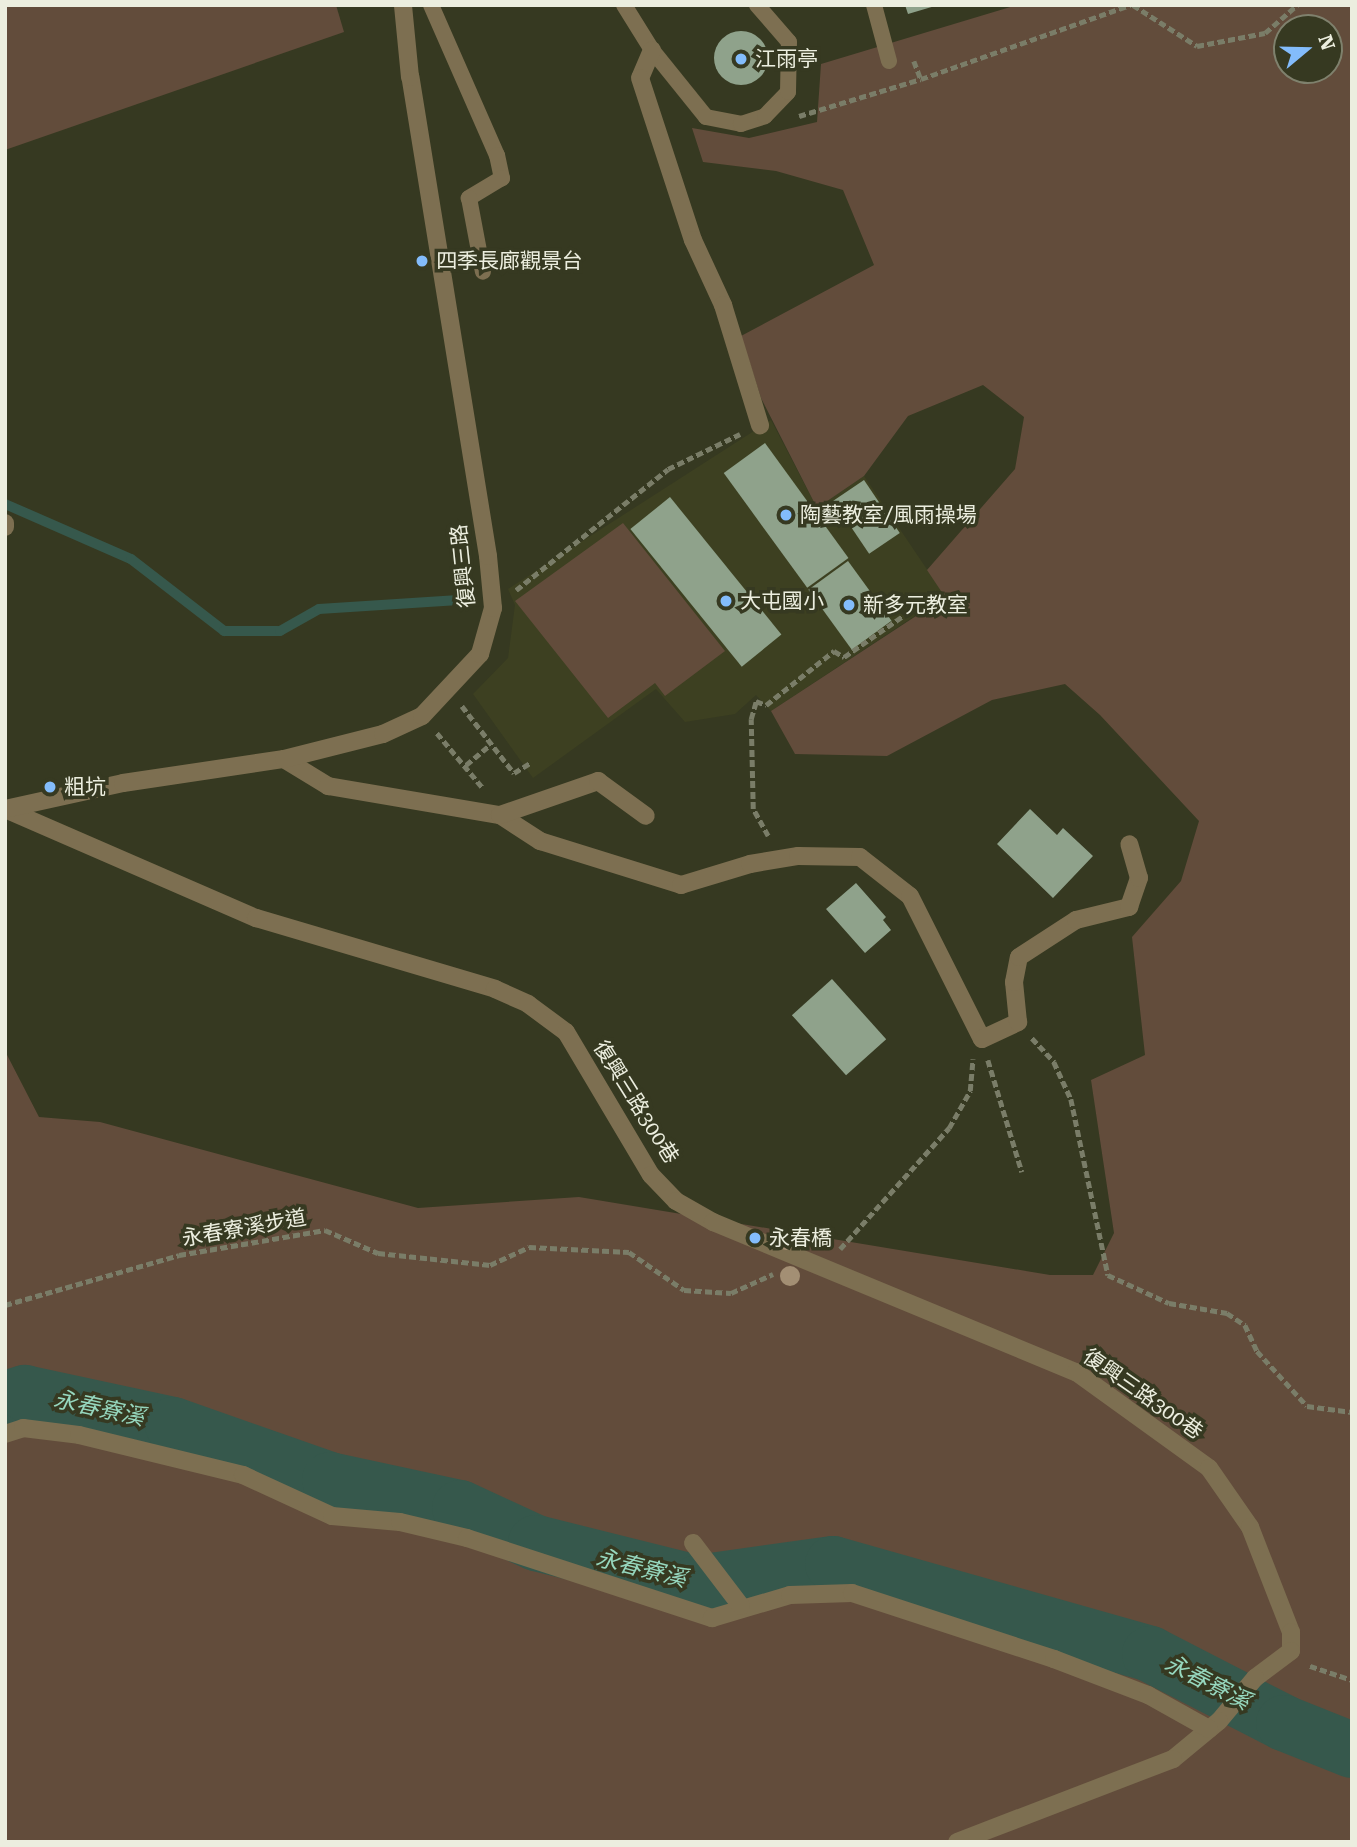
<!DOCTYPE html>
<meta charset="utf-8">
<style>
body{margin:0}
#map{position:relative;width:1357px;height:1847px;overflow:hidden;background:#363921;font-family:"Roboto Serif","Noto Sans TC",serif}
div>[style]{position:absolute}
.built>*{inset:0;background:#3d4021}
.green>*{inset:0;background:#624c3b}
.stream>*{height:10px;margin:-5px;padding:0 5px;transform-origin:5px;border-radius:5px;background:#36584c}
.river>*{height:56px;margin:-28px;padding:0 28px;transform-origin:28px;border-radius:28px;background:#36584c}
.building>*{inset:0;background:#8fa28b;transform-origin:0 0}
.round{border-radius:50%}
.path>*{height:4.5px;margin-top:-2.25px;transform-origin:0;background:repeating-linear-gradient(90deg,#7a7d68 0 7px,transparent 0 10.5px)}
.lane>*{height:16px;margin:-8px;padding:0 8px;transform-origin:8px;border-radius:8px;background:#7d6f51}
.street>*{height:18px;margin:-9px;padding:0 9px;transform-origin:9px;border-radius:9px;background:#7d6f51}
.trees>*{width:20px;height:20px;margin:-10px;border-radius:50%;background:#a38f74}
.dots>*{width:19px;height:19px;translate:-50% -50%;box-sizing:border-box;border:4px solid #363921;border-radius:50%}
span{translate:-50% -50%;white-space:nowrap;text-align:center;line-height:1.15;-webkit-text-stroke:7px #363921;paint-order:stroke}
.poi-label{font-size:21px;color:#eceedf}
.left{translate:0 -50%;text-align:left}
.street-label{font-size:21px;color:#eceedf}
.water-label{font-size:23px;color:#96d7be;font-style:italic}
.frame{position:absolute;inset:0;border:7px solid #eceedf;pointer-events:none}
.north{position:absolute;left:1273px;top:14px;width:70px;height:70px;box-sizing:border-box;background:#363921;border:2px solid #7f816d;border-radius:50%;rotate:71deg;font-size:19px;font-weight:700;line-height:28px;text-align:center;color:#eceedf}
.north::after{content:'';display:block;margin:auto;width:24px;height:32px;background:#83bcfb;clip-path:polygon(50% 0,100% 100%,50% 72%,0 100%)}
</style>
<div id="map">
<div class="built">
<i style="clip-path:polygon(771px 420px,817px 508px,864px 476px,945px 596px,771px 711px,756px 695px,735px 714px,685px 722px,656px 689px,533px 778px,473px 694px,508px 658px,515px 605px,508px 589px)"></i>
</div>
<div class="green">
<i style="clip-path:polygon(5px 5px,336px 5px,344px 32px,5px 150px)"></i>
<i style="clip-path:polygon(evenodd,1017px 5px,1352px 5px,1352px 1842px,5px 1842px,5px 1051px,39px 1117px,100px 1122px,418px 1208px,579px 1197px,1050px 1275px,1093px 1275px,1114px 1233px,1091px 1080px,1145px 1055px,1132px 937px,1181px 881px,1199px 821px,1100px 715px,1065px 684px,992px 700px,887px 756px,795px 754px,771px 711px,945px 597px,927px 570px,1015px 469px,1024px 417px,983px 385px,908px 416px,864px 476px,817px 508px,761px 398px,741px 336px,874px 265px,843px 190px,776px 171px,703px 162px,692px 128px,749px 138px,817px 122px,821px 64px,1017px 5px,1287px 28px,1329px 28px,1329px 70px,1287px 70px,1287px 28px)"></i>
<i style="clip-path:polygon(623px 523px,725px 651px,665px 696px,655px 683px,608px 718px,515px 601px)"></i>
</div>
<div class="stream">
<i style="left:5px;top:504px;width:137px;rotate:23.6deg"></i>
<i style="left:131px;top:559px;width:118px;rotate:37.7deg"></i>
<i style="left:224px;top:631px;width:56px"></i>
<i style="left:280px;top:631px;width:45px;rotate:-29.4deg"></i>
<i style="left:319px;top:609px;width:140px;rotate:-3.7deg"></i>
</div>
<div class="river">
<i style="left:5px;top:1399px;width:21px;rotate:-17deg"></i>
<i style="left:25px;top:1393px;width:151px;rotate:12.2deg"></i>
<i style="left:173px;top:1425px;width:166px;rotate:19.3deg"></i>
<i style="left:330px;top:1480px;width:133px;rotate:12.2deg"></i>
<i style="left:460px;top:1508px;width:84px;rotate:24.7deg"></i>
<i style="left:536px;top:1543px;width:166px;rotate:14deg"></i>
<i style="left:697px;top:1583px;width:137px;rotate:-8deg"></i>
<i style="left:833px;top:1564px;width:330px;rotate:15.8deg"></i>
<i style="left:1150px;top:1654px;width:151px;rotate:27.2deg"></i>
<i style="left:1284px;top:1723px;width:73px;rotate:21.7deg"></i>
</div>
<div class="building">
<i style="clip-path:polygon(905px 5px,935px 5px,935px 6px,908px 14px)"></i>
<i class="round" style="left:714px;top:31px;width:54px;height:54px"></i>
<i style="left:765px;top:443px;width:142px;height:51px;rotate:54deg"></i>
<i style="left:864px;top:480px;width:64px;height:37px;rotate:56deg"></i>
<i style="left:670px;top:497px;width:177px;height:51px;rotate:51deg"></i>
<i style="left:848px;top:561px;width:74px;height:49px;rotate:54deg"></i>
<i style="clip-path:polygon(1030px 809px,1057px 835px,1063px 828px,1093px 856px,1053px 898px,997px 844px)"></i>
<i style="clip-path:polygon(856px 883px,886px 917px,883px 920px,891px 930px,865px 953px,826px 909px)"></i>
<i style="left:832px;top:979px;width:81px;height:54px;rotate:48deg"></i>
</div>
<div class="path">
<i style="left:1133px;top:5px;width:76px;rotate:32.6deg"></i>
<i style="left:1197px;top:46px;width:69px;rotate:-10.8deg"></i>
<i style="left:1265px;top:33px;width:43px;rotate:-41.2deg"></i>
<i style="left:914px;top:61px;width:19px;rotate:69deg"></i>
<i style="left:799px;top:116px;width:127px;rotate:-16.9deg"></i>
<i style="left:921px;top:79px;width:222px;rotate:-19.5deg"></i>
<i style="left:516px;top:590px;width:194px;rotate:-38.5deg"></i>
<i style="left:668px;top:469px;width:80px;rotate:-25.9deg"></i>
<i style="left:462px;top:706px;width:85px;rotate:52.2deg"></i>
<i style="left:514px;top:773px;width:19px;rotate:-32deg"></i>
<i style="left:437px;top:733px;width:72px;rotate:50.1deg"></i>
<i style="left:466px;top:765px;width:31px;rotate:-40deg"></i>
<i style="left:768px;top:836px;width:31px;rotate:-119deg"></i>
<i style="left:753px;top:809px;width:90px;rotate:-91.3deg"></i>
<i style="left:751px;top:719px;width:19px;rotate:-74deg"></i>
<i style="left:756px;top:701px;width:11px;rotate:22deg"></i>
<i style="left:766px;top:705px;width:87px;rotate:-38.5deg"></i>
<i style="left:834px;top:651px;width:12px;rotate:31deg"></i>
<i style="left:844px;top:657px;width:80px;rotate:-34.9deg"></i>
<i style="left:1032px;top:1038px;width:33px;rotate:47deg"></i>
<i style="left:1054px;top:1062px;width:41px;rotate:65.3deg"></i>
<i style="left:1071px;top:1099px;width:180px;rotate:78.1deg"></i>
<i style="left:1108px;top:1275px;width:67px;rotate:24.7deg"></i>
<i style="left:1169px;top:1303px;width:59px;rotate:9.8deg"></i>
<i style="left:1227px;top:1313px;width:22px;rotate:34deg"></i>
<i style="left:1245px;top:1325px;width:29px;rotate:65deg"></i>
<i style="left:1257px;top:1351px;width:74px;rotate:47.7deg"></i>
<i style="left:1307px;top:1406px;width:45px;rotate:7.6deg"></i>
<i style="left:988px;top:1060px;width:117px;rotate:73.1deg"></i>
<i style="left:840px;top:1249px;width:163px;rotate:-48deg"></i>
<i style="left:949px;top:1128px;width:43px;rotate:-60.4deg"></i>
<i style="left:970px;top:1091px;width:32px;rotate:-85deg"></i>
<i style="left:5px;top:1305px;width:181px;rotate:-16deg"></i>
<i style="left:179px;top:1255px;width:148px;rotate:-9.7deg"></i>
<i style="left:325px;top:1230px;width:58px;rotate:23.5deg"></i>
<i style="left:378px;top:1253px;width:113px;rotate:6.1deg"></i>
<i style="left:490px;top:1265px;width:43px;rotate:-24.8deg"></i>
<i style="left:529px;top:1247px;width:100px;rotate:2.9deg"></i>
<i style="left:629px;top:1252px;width:67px;rotate:34.6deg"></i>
<i style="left:684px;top:1290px;width:47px;rotate:3.7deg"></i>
<i style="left:731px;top:1293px;width:46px;rotate:-24.3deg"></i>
<i style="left:1310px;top:1666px;width:44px;rotate:18.4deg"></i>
</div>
<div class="lane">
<i style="left:431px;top:5px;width:164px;rotate:66.3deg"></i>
<i style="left:497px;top:155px;width:24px;rotate:78deg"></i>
<i style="left:502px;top:178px;width:39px;rotate:149deg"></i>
<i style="left:469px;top:198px;width:75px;rotate:79.3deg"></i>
<i style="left:624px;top:5px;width:53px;rotate:58.1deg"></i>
<i style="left:652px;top:50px;width:86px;rotate:51.1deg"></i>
<i style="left:706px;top:117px;width:36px;rotate:11deg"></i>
<i style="left:741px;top:124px;width:25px;rotate:-18deg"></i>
<i style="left:765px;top:116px;width:33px;rotate:-46deg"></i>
<i style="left:788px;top:92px;width:50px;rotate:-88.9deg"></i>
<i style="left:789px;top:42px;width:49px;rotate:-130.9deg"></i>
<i style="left:874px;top:5px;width:58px;rotate:75deg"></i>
</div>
<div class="street">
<i style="left:652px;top:50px;width:30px;rotate:113deg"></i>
<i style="left:640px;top:78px;width:170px;rotate:71.9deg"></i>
<i style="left:693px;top:240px;width:72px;rotate:65.2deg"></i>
<i style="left:723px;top:305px;width:126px;rotate:72.9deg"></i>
<i style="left:5px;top:523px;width:4px;rotate:90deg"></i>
<i style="left:284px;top:759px;width:52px;rotate:31.5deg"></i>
<i style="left:328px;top:786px;width:174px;rotate:9.6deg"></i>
<i style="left:500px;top:815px;width:48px;rotate:33deg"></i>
<i style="left:540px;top:841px;width:148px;rotate:17.3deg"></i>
<i style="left:681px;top:885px;width:72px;rotate:-16.9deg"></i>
<i style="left:750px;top:864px;width:49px;rotate:-9.5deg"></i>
<i style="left:798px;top:856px;width:62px;rotate:0.9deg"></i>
<i style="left:860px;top:857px;width:63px;rotate:38deg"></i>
<i style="left:910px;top:896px;width:160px;rotate:63.3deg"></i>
<i style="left:982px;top:1039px;width:40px;rotate:-25deg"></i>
<i style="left:1018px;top:1022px;width:40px;rotate:-95.7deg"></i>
<i style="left:1014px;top:982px;width:25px;rotate:-79deg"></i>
<i style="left:1019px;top:957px;width:68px;rotate:-33deg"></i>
<i style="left:1076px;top:920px;width:55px;rotate:-13.8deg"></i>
<i style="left:1129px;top:907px;width:31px;rotate:-71deg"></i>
<i style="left:1139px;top:878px;width:35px;rotate:-106deg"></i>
<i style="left:5px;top:809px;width:274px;rotate:23.5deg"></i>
<i style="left:256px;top:918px;width:249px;rotate:16.5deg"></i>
<i style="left:495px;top:989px;width:36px;rotate:24deg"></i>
<i style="left:528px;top:1004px;width:47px;rotate:36.4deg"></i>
<i style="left:566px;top:1032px;width:166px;rotate:59.3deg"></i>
<i style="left:651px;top:1175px;width:36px;rotate:46deg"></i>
<i style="left:676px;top:1201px;width:43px;rotate:29.6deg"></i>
<i style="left:713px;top:1222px;width:393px;rotate:22.5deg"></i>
<i style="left:1076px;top:1372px;width:164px;rotate:35.8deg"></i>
<i style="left:1209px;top:1468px;width:72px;rotate:55.2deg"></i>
<i style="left:1250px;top:1527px;width:113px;rotate:68.7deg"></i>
<i style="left:1291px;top:1632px;width:19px;rotate:90deg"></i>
<i style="left:1291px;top:1651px;width:45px;rotate:143.1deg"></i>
<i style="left:1255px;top:1678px;width:56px;rotate:129.9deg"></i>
<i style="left:1219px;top:1721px;width:60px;rotate:140.4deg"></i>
<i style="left:1173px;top:1759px;width:231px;rotate:159deg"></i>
<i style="left:5px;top:809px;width:121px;rotate:-12.4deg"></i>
<i style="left:123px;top:783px;width:163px;rotate:-8.5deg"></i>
<i style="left:284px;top:759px;width:102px;rotate:-14.2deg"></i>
<i style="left:383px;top:734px;width:43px;rotate:-24.8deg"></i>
<i style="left:422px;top:716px;width:85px;rotate:-46.9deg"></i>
<i style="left:480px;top:654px;width:48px;rotate:-74.2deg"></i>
<i style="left:493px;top:608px;width:52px;rotate:-95.5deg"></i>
<i style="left:488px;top:556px;width:485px;rotate:-99.2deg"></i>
<i style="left:410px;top:77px;width:72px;rotate:-95.6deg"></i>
<i style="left:500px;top:815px;width:104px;rotate:-19.1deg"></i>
<i style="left:598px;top:781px;width:59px;rotate:36.1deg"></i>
<i style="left:5px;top:1434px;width:19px;rotate:-18deg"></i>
<i style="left:23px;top:1428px;width:56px;rotate:7.1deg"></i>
<i style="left:79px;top:1435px;width:169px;rotate:13.7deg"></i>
<i style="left:243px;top:1475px;width:98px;rotate:24.7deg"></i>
<i style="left:332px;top:1516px;width:68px;rotate:5deg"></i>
<i style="left:400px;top:1522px;width:69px;rotate:13.4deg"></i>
<i style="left:467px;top:1538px;width:258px;rotate:18.1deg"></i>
<i style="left:712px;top:1618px;width:81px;rotate:-16.4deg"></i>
<i style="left:790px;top:1595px;width:62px;rotate:-1.8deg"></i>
<i style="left:852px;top:1593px;width:213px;rotate:18.1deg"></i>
<i style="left:1054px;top:1659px;width:101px;rotate:21deg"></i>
<i style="left:1148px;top:1695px;width:70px;rotate:29.1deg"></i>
<i style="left:693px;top:1543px;width:79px;rotate:52.7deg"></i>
</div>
<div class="trees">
<i style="left:786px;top:1240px"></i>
<i style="left:790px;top:1276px"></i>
</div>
<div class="dots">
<i style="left:741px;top:59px;background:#83bcfb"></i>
<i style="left:422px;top:261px;background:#83bcfb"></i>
<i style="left:786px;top:515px;background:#83bcfb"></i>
<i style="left:726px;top:601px;background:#83bcfb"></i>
<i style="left:849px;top:605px;background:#83bcfb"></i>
<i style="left:50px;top:787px;background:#83bcfb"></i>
<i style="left:755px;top:1238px;background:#83bcfb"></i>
</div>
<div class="poi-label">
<span class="left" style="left:755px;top:59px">江雨亭</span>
<span class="left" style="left:436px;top:261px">四季長廊觀景台</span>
<span class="left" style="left:800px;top:515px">陶藝教室/風雨操場</span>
<span class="left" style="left:740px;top:601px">大屯國小</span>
<span class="left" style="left:863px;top:605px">新多元教室</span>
<span class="left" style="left:64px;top:787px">粗坑</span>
<span class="left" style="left:769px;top:1238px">永春橋</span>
</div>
<div class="street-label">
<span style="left:463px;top:566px;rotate:-96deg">復興三路</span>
<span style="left:636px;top:1102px;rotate:58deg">復興三路300巷</span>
<span style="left:244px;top:1228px;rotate:-10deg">永春寮溪步道</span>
<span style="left:1143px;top:1394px;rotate:35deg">復興三路300巷</span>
</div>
<div class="water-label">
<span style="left:99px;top:1409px;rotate:12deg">永春寮溪</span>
<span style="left:641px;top:1569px;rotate:14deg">永春寮溪</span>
<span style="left:1207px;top:1683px;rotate:27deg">永春寮溪</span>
</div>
<div class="frame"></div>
<div class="north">N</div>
</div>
